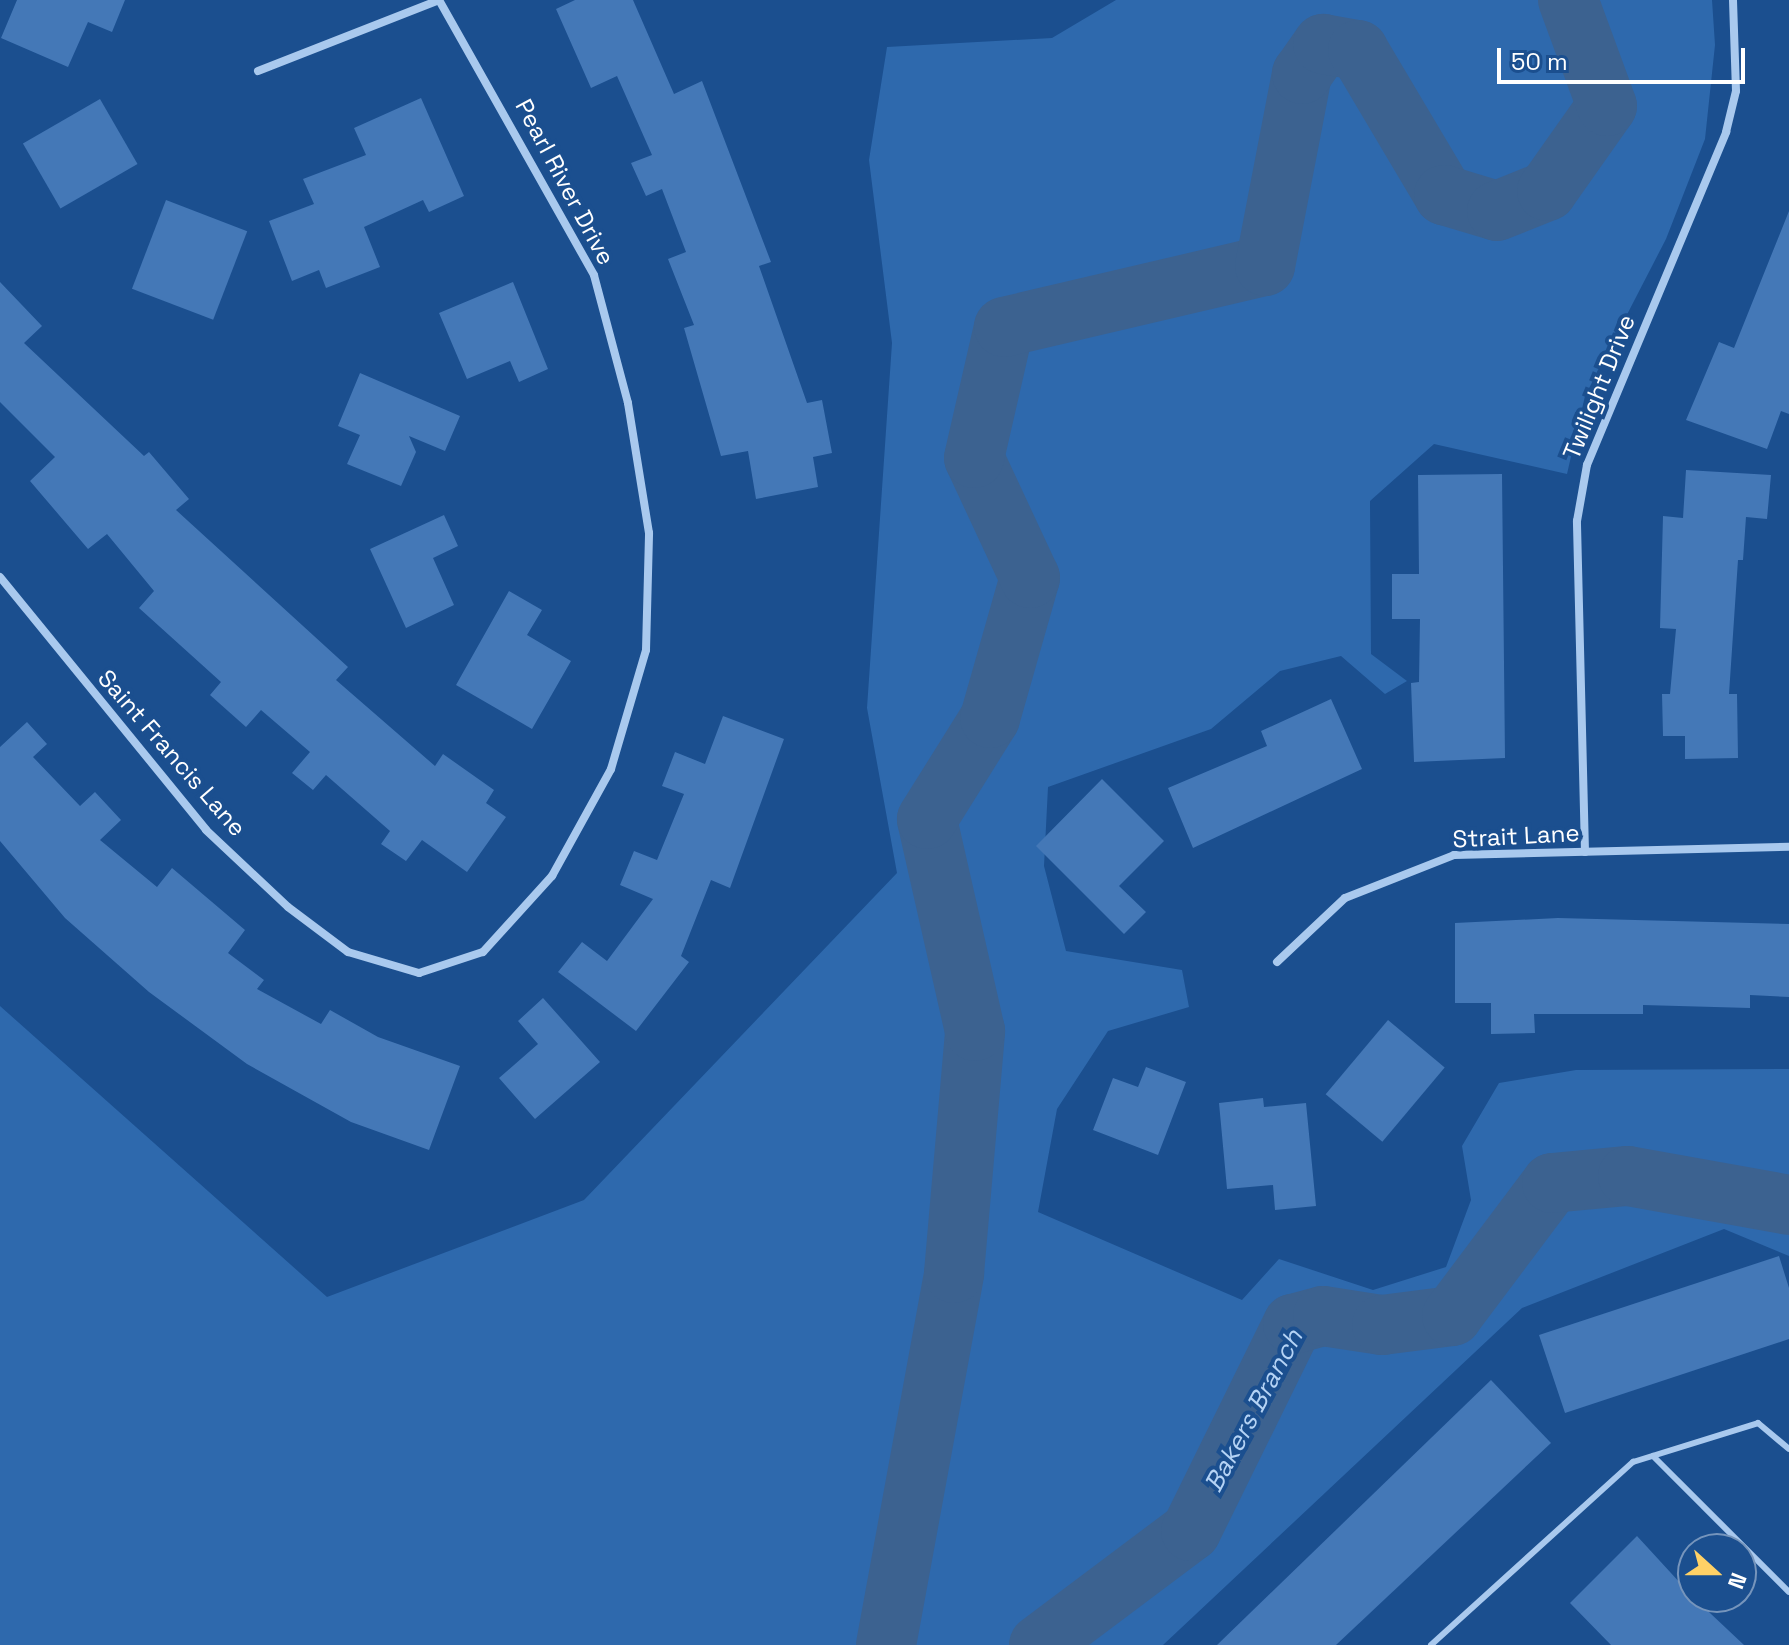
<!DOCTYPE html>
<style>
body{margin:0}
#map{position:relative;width:1789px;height:1645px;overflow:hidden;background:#1b4f8f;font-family:"Space Grotesk",sans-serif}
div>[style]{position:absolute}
.green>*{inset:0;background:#2e69ad}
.river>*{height:60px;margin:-30px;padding:0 30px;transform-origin:30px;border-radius:30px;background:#3c6290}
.building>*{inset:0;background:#4478b7;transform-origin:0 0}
.lane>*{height:6px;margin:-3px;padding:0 3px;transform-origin:3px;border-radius:3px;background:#a9c9ee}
.street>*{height:8px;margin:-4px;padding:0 4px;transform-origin:4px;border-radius:4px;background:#a9c9ee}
span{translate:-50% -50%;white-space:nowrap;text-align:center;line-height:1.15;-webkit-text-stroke:8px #1b4f8f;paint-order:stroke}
.street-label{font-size:24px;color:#fff}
.water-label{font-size:26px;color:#b5d3f5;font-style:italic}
.north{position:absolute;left:1677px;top:1533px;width:80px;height:80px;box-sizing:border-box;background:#1b4f8f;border:2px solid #7695bc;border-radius:50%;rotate:111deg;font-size:22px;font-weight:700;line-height:32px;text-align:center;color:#fff}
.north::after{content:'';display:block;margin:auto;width:28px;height:36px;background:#ffd166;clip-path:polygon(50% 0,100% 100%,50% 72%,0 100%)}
.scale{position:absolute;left:1497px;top:48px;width:248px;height:36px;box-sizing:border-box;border:4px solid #fff;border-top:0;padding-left:10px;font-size:24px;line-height:28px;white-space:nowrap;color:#fff;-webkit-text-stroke:6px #1b4f8f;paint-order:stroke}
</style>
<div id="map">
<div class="green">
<i style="clip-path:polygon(1116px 0,1712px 0,1715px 45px,1705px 139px,1666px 239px,1585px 396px,1567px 474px,1434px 444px,1370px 501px,1371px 654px,1407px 681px,1385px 694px,1341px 656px,1280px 671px,1211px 729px,1048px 787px,1044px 866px,1066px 951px,1182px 970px,1189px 1007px,1108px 1031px,1057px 1109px,1038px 1212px,1242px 1300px,1279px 1259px,1373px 1290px,1446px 1267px,1471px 1200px,1462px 1146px,1499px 1083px,1576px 1070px,1789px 1069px,1789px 1256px,1724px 1229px,1522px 1308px,1163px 1645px,0 1645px,0 1006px,327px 1297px,584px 1200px,897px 873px,867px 708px,892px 343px,869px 160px,887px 47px,1052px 38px)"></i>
</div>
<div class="river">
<i style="left:886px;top:1645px;width:378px;rotate:-79.6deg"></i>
<i style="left:954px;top:1273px;width:243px;rotate:-85deg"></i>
<i style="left:975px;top:1031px;width:217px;rotate:-102.8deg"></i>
<i style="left:927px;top:819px;width:119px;rotate:-58deg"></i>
<i style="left:990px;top:718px;width:146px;rotate:-74.1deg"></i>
<i style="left:1030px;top:578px;width:132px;rotate:-115deg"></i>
<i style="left:974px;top:458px;width:134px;rotate:-77.1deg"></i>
<i style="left:1004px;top:327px;width:268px;rotate:-13.2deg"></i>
<i style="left:1265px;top:266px;width:196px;rotate:-79.1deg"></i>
<i style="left:1302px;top:74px;width:37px;rotate:-55deg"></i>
<i style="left:1323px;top:44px;width:36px;rotate:10deg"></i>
<i style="left:1358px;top:50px;width:169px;rotate:59.3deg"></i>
<i style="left:1444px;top:195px;width:55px;rotate:16.8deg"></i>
<i style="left:1497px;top:211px;width:54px;rotate:-21.8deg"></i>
<i style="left:1547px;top:191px;width:104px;rotate:-54.8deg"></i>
<i style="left:1607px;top:106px;width:113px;rotate:-110.2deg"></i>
<i style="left:1039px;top:1645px;width:190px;rotate:-36.9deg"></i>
<i style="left:1191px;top:1531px;width:231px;rotate:-63.8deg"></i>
<i style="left:1293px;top:1324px;width:31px;rotate:-15deg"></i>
<i style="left:1323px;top:1316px;width:60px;rotate:8.7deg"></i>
<i style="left:1382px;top:1325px;width:71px;rotate:-7.3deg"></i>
<i style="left:1452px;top:1316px;width:166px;rotate:-53.1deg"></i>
<i style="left:1552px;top:1183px;width:76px;rotate:-5.3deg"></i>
<i style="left:1628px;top:1176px;width:164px;rotate:10.2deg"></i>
</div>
<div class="building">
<i style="clip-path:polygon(17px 0,125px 0,112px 32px,88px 22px,68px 67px,1px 38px)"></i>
<i style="clip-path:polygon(575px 0,633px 0,674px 94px,702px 81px,771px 262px,759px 266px,807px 403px,822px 400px,832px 453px,813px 457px,818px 487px,756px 499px,748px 451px,721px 456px,684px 328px,694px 325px,668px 259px,686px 252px,662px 189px,646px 196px,631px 163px,652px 155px,617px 76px,591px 88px,556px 9px)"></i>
<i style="clip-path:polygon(421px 98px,464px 196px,429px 212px,423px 200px,364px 227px,380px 267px,326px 288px,319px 270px,292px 281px,269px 221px,314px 204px,303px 179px,366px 155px,354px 128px)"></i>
<i style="left:100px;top:99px;width:75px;height:89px;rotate:60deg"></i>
<i style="left:166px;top:200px;width:87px;height:95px;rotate:21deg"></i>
<i style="clip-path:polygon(1789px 211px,1789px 414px,1781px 411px,1767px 449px,1686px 420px,1719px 342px,1734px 348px)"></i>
<i style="clip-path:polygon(0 282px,42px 326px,24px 343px,144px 456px,149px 452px,189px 499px,176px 510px,348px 667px,336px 680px,435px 766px,443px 754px,494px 790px,486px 803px,506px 817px,467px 872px,422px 840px,406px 861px,381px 844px,390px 831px,326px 775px,313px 790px,292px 773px,310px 752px,261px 710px,246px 727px,210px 695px,221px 682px,139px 608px,154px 591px,107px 534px,88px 549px,30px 481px,55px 457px,0 402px)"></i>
<i style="clip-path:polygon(513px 282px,548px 369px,519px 382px,510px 361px,467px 379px,439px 313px)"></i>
<i style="clip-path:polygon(360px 373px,460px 416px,445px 451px,409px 436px,416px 452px,401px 486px,347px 464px,360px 435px,338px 426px)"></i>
<i style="clip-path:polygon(1686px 470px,1771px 475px,1767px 519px,1746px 517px,1743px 560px,1738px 560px,1729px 694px,1737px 694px,1738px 758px,1685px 759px,1685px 736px,1663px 736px,1662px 694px,1670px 694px,1676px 629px,1660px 628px,1663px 516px,1683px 518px)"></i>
<i style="clip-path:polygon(1502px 474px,1505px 758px,1414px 762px,1411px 683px,1419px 682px,1420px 619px,1392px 619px,1392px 574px,1419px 574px,1418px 475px)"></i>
<i style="clip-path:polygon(444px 515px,458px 546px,433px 558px,454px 605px,406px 628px,370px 549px)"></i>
<i style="clip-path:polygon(509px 591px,542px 610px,527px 635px,571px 661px,532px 729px,456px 685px)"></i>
<i style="clip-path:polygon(1331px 699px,1362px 769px,1193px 848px,1168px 788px,1267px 746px,1261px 731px)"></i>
<i style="clip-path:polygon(723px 716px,784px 739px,730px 888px,711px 880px,681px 956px,689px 962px,636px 1031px,558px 972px,582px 942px,607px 961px,653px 899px,620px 885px,634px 851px,657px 860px,684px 794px,662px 786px,675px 752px,705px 764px)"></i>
<i style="clip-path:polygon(27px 722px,47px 744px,33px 757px,80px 806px,95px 792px,121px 820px,100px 840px,157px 887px,172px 868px,245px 930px,228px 953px,264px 980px,257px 989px,321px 1024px,330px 1010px,378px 1037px,460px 1066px,429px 1150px,351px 1122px,247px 1064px,149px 992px,65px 918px,0 841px,0 747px)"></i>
<i style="clip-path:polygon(1102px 779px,1164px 841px,1119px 886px,1146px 912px,1124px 934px,1036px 846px)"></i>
<i style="clip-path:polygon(1558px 918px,1789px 924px,1789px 997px,1750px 995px,1750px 1008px,1643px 1005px,1643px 1014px,1534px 1014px,1535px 1033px,1491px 1034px,1491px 1003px,1455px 1003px,1455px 923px)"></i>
<i style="clip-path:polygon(543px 998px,600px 1062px,535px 1119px,499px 1078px,538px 1044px,518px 1021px)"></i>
<i style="left:1388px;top:1020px;width:74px;height:97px;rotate:40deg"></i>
<i style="clip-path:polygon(1146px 1067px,1186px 1082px,1158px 1155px,1093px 1130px,1113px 1078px,1138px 1087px)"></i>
<i style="clip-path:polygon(1263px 1098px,1264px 1107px,1306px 1103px,1316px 1206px,1275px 1210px,1273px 1185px,1227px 1189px,1219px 1103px)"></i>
<i style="clip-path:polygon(1779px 1256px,1789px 1288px,1789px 1339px,1565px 1413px,1539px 1335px)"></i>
<i style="clip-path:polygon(1491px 1380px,1551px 1443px,1336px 1645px,1217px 1645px)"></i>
<i style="clip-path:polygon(1637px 1536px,1693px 1597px,1744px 1645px,1611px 1645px,1570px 1603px)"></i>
</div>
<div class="lane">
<i style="left:1653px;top:1456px;width:192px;rotate:45deg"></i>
<i style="left:1431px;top:1645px;width:273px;rotate:-42.2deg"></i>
<i style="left:1633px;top:1462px;width:131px;rotate:-17.3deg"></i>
<i style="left:1758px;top:1423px;width:40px;rotate:40deg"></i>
</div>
<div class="street">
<i style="left:258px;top:71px;width:194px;rotate:-21.4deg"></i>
<i style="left:0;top:577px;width:326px;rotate:50.8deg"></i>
<i style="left:206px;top:830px;width:112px;rotate:43.2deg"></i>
<i style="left:288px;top:907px;width:75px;rotate:36.9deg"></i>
<i style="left:348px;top:952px;width:74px;rotate:16.5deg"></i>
<i style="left:419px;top:973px;width:67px;rotate:-18.2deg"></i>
<i style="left:483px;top:952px;width:103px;rotate:-47.8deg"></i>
<i style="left:552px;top:876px;width:122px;rotate:-61.1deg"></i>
<i style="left:611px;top:769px;width:124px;rotate:-73.6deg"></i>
<i style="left:646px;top:650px;width:117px;rotate:-88.5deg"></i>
<i style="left:649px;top:533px;width:132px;rotate:-99.2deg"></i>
<i style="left:628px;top:403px;width:132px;rotate:-104.9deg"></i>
<i style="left:594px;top:275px;width:316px;rotate:-119.4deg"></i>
<i style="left:1585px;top:852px;width:331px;rotate:-91.4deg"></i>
<i style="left:1577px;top:521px;width:57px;rotate:-79.9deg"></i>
<i style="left:1587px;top:465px;width:361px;rotate:-67.3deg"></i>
<i style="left:1726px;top:132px;width:42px;rotate:-76.3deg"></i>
<i style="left:1736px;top:91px;width:91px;rotate:-91.9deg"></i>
<i style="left:1277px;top:962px;width:93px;rotate:-43.3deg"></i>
<i style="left:1345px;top:898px;width:117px;rotate:-21.5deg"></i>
<i style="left:1454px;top:855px;width:335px;rotate:-1.4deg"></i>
</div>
<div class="street-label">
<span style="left:565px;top:182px;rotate:62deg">Pearl River Drive</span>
<span style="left:1599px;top:387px;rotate:-68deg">Twilight Drive</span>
<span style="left:172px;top:753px;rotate:49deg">Saint Francis Lane</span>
<span style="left:1516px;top:836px;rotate:-3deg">Strait Lane</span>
</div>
<div class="water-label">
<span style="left:1254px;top:1411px;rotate:-62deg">Bakers Branch</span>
</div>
<div class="north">N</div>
<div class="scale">50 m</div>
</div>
